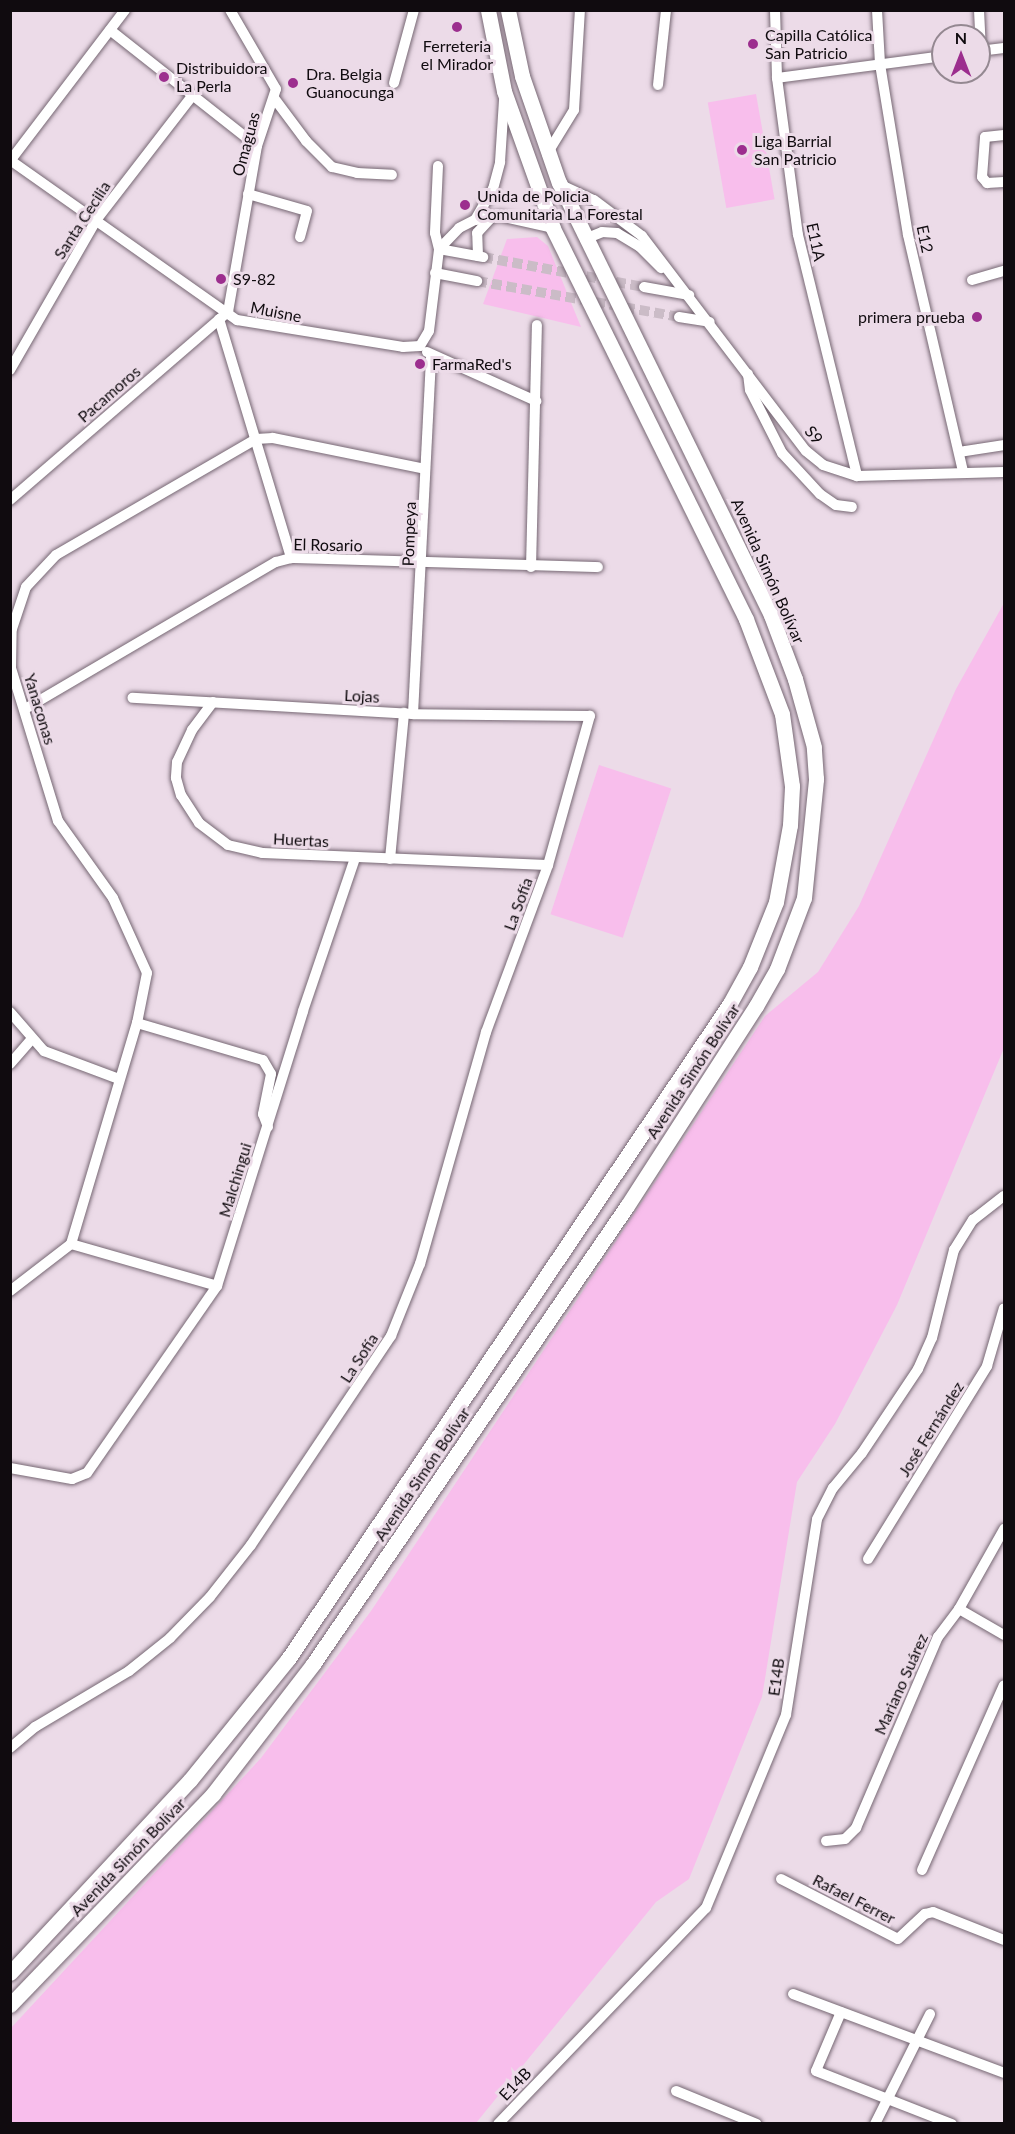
<!DOCTYPE html>
<meta charset="utf-8">
<style>
body{margin:0}
#map{position:relative;width:1015px;height:2134px;overflow:hidden;background:#ecdbe8;font-family:Lato,sans-serif}
div>[style]{position:absolute}
.green>*{inset:0;background:#f8beec;transform-origin:0 0}
.minor-tunnel>*{height:10px;margin-top:-5px;transform-origin:0;background:repeating-linear-gradient(90deg,#cbbcc7 0 10px,transparent 0 15px)}
.roads{filter:drop-shadow(0 0 2px #766773) drop-shadow(0 0 2px #766773)}
.minor>*{height:10px;margin:-5px;padding:0 5px;transform-origin:5px;border-radius:5px;background:#fff}
.highway>*{height:15px;margin:-7.5px;padding:0 7.5px;transform-origin:7.5px;border-radius:7.5px;background:#fff}
.dots>*{width:16px;height:16px;translate:-50% -50%;box-sizing:border-box;border:3px solid #ecdbe8;border-radius:50%}
span{translate:-50% -50%;white-space:nowrap;text-align:center;line-height:1.15;-webkit-text-stroke:6px #ecdbe8;paint-order:stroke}
.poi-label{font-size:16px;color:#100b0f}
.left{translate:0 -50%;text-align:left}
.right{translate:-100% -50%;text-align:right}
.street-label{font-size:16px;color:#100b0f}
.frame{position:absolute;inset:0;border:12px solid #100b0f;pointer-events:none}
.north{position:absolute;left:931px;top:24px;width:60px;height:60px;box-sizing:border-box;background:#ecdbe8;border:2px solid #948891;border-radius:50%;rotate:0deg;font-size:16px;font-weight:700;line-height:24px;text-align:center;color:#100b0f}
.north::after{content:'';display:block;margin:auto;width:21px;height:27px;background:#9c2e8e;clip-path:polygon(50% 0,100% 100%,50% 72%,0 100%)}
</style>
<div id="map">
<div class="green">
<i style="left:756px;top:94px;width:107px;height:49px;rotate:80deg"></i>
<i style="clip-path:polygon(537px 237px,548px 246px,581px 327px,483px 304px,507px 239px)"></i>
<i style="clip-path:polygon(1004px 603px,1004px 1048px,897px 1305px,835px 1424px,797px 1482px,762px 1697px,689px 1879px,656px 1902px,476px 2123px,11px 2123px,11px 2028px,261px 1758px,371px 1611px,765px 1016px,818px 972px,859px 906px,956px 689px)"></i>
<i style="left:599px;top:765px;width:76px;height:157px;rotate:18deg"></i>
</div>
<div class="minor-tunnel">
<i style="left:483px;top:257px;width:164px;rotate:10.6deg"></i>
<i style="left:477px;top:281px;width:205px;rotate:10.1deg"></i>
</div>
<div class="roads">
<div class="minor">
<i style="left:775px;top:10px;width:68px;rotate:88.3deg"></i>
<i style="left:777px;top:78px;width:158px;rotate:82.4deg"></i>
<i style="left:798px;top:235px;width:248px;rotate:76.2deg"></i>
<i style="left:877px;top:10px;width:54px;rotate:86.8deg"></i>
<i style="left:880px;top:64px;width:173px;rotate:80.7deg"></i>
<i style="left:908px;top:235px;width:242px;rotate:76.9deg"></i>
<i style="left:979px;top:10px;width:41px;rotate:87.2deg"></i>
<i style="left:110px;top:30px;width:187px;rotate:38.3deg"></i>
<i style="left:979px;top:51px;width:25px;rotate:-7deg"></i>
<i style="left:777px;top:78px;width:167px;rotate:-7.5deg"></i>
<i style="left:394px;top:83px;width:76px;rotate:-74.7deg"></i>
<i style="left:658px;top:85px;width:75px;rotate:-83.9deg"></i>
<i style="left:274px;top:98px;width:54px;rotate:53.3deg"></i>
<i style="left:306px;top:141px;width:37px;rotate:45deg"></i>
<i style="left:332px;top:167px;width:26px;rotate:13deg"></i>
<i style="left:357px;top:173px;width:35px;rotate:3deg"></i>
<i style="left:1004px;top:135px;width:19px;rotate:174deg"></i>
<i style="left:985px;top:137px;width:40px;rotate:94.3deg"></i>
<i style="left:982px;top:177px;width:8px;rotate:50deg"></i>
<i style="left:987px;top:183px;width:17px;rotate:-3deg"></i>
<i style="left:547px;top:154px;width:52px;rotate:-58.5deg"></i>
<i style="left:574px;top:110px;width:100px;rotate:-86.6deg"></i>
<i style="left:10px;top:160px;width:278px;rotate:35.2deg"></i>
<i style="left:237px;top:320px;width:168px;rotate:9.2deg"></i>
<i style="left:403px;top:347px;width:17px;rotate:-3deg"></i>
<i style="left:10px;top:161px;width:190px;rotate:-52.7deg"></i>
<i style="left:438px;top:166px;width:67px;rotate:92.6deg"></i>
<i style="left:435px;top:233px;width:16px;rotate:76deg"></i>
<i style="left:559px;top:184px;width:38px;rotate:25deg"></i>
<i style="left:594px;top:200px;width:60px;rotate:36.9deg"></i>
<i style="left:642px;top:236px;width:270px;rotate:52.7deg"></i>
<i style="left:806px;top:451px;width:22px;rotate:39deg"></i>
<i style="left:823px;top:465px;width:36px;rotate:18deg"></i>
<i style="left:857px;top:476px;width:147px;rotate:-1.6deg"></i>
<i style="left:248px;top:194px;width:61px;rotate:16.1deg"></i>
<i style="left:307px;top:211px;width:27px;rotate:105deg"></i>
<i style="left:475px;top:220px;width:36px;rotate:-60deg"></i>
<i style="left:493px;top:189px;width:28px;rotate:-75deg"></i>
<i style="left:500px;top:162px;width:62px;rotate:-86.3deg"></i>
<i style="left:585px;top:239px;width:18px;rotate:-22deg"></i>
<i style="left:602px;top:232px;width:15px;rotate:4deg"></i>
<i style="left:617px;top:233px;width:27px;rotate:31deg"></i>
<i style="left:640px;top:247px;width:30px;rotate:45deg"></i>
<i style="left:439px;top:249px;width:45px;rotate:10.3deg"></i>
<i style="left:478px;top:256px;width:23px;rotate:-92deg"></i>
<i style="left:477px;top:233px;width:21px;rotate:-47deg"></i>
<i style="left:435px;top:273px;width:43px;rotate:10.8deg"></i>
<i style="left:972px;top:280px;width:33px;rotate:-16deg"></i>
<i style="left:644px;top:287px;width:46px;rotate:10.1deg"></i>
<i style="left:228px;top:312px;width:169px;rotate:-80.1deg"></i>
<i style="left:257px;top:146px;width:60px;rotate:-71.6deg"></i>
<i style="left:276px;top:89px;width:91px;rotate:-120.2deg"></i>
<i style="left:679px;top:317px;width:31px;rotate:9deg"></i>
<i style="left:219px;top:319px;width:250px;rotate:73.2deg"></i>
<i style="left:420px;top:346px;width:17px;rotate:-59deg"></i>
<i style="left:429px;top:331px;width:83px;rotate:-83deg"></i>
<i style="left:439px;top:249px;width:29px;rotate:-46deg"></i>
<i style="left:459px;top:228px;width:18px;rotate:-27deg"></i>
<i style="left:475px;top:220px;width:25px;rotate:-9deg"></i>
<i style="left:500px;top:216px;width:54px;rotate:12.8deg"></i>
<i style="left:427px;top:352px;width:120px;rotate:24.2deg"></i>
<i style="left:10px;top:370px;width:174px;rotate:-60.1deg"></i>
<i style="left:97px;top:219px;width:155px;rotate:-52.3deg"></i>
<i style="left:748px;top:374px;width:16px;rotate:83deg"></i>
<i style="left:750px;top:390px;width:71px;rotate:63.1deg"></i>
<i style="left:782px;top:453px;width:56px;rotate:47.2deg"></i>
<i style="left:820px;top:494px;width:19px;rotate:35deg"></i>
<i style="left:836px;top:505px;width:16px;rotate:7deg"></i>
<i style="left:959px;top:452px;width:46px;rotate:-8.8deg"></i>
<i style="left:10px;top:500px;width:288px;rotate:-40.8deg"></i>
<i style="left:531px;top:567px;width:242px;rotate:-88.6deg"></i>
<i style="left:213px;top:702px;width:35px;rotate:127deg"></i>
<i style="left:192px;top:730px;width:35px;rotate:115deg"></i>
<i style="left:177px;top:762px;width:16px;rotate:94deg"></i>
<i style="left:176px;top:778px;width:18px;rotate:74deg"></i>
<i style="left:181px;top:795px;width:33px;rotate:57deg"></i>
<i style="left:199px;top:823px;width:36px;rotate:37deg"></i>
<i style="left:228px;top:845px;width:35px;rotate:13deg"></i>
<i style="left:262px;top:853px;width:286px;rotate:2.4deg"></i>
<i style="left:25px;top:709px;width:291px;rotate:-30.4deg"></i>
<i style="left:276px;top:562px;width:16px;rotate:-15deg"></i>
<i style="left:291px;top:558px;width:307px;rotate:1.7deg"></i>
<i style="left:413px;top:714px;width:358px;rotate:-87.1deg"></i>
<i style="left:390px;top:859px;width:147px;rotate:-84.5deg"></i>
<i style="left:10px;top:1012px;width:52px;rotate:48.9deg"></i>
<i style="left:44px;top:1051px;width:80px;rotate:20.5deg"></i>
<i style="left:137px;top:1023px;width:131px;rotate:16.4deg"></i>
<i style="left:263px;top:1060px;width:16px;rotate:60deg"></i>
<i style="left:271px;top:1074px;width:41px;rotate:101.3deg"></i>
<i style="left:263px;top:1114px;width:14px;rotate:69deg"></i>
<i style="left:10px;top:1064px;width:32px;rotate:-49deg"></i>
<i style="left:71px;top:1244px;width:152px;rotate:16deg"></i>
<i style="left:10px;top:1291px;width:77px;rotate:-37.6deg"></i>
<i style="left:71px;top:1244px;width:231px;rotate:-73.4deg"></i>
<i style="left:137px;top:1023px;width:51px;rotate:-78.7deg"></i>
<i style="left:147px;top:973px;width:82px;rotate:-114.4deg"></i>
<i style="left:113px;top:898px;width:95px;rotate:-125.5deg"></i>
<i style="left:58px;top:821px;width:160px;rotate:-107.1deg"></i>
<i style="left:11px;top:668px;width:39px;rotate:-89deg"></i>
<i style="left:12px;top:629px;width:44px;rotate:-71.6deg"></i>
<i style="left:26px;top:587px;width:44px;rotate:-46.8deg"></i>
<i style="left:56px;top:555px;width:231px;rotate:-30.1deg"></i>
<i style="left:256px;top:439px;width:17px;rotate:-3deg"></i>
<i style="left:273px;top:438px;width:155px;rotate:11.5deg"></i>
<i style="left:10px;top:1468px;width:63px;rotate:10.1deg"></i>
<i style="left:72px;top:1479px;width:16px;rotate:-22deg"></i>
<i style="left:87px;top:1473px;width:228px;rotate:-55.2deg"></i>
<i style="left:217px;top:1286px;width:288px;rotate:-72.6deg"></i>
<i style="left:303px;top:1011px;width:162px;rotate:-71.2deg"></i>
<i style="left:868px;top:1559px;width:227px;rotate:-58.3deg"></i>
<i style="left:987px;top:1366px;width:60px;rotate:-73.7deg"></i>
<i style="left:959px;top:1609px;width:52px;rotate:30deg"></i>
<i style="left:10px;top:1748px;width:33px;rotate:-40deg"></i>
<i style="left:35px;top:1727px;width:109px;rotate:-30.8deg"></i>
<i style="left:129px;top:1671px;width:53px;rotate:-38.8deg"></i>
<i style="left:170px;top:1638px;width:57px;rotate:-45.7deg"></i>
<i style="left:210px;top:1597px;width:66px;rotate:-51.7deg"></i>
<i style="left:251px;top:1545px;width:252px;rotate:-56.2deg"></i>
<i style="left:391px;top:1336px;width:78px;rotate:-68.1deg"></i>
<i style="left:420px;top:1264px;width:241px;rotate:-74.1deg"></i>
<i style="left:486px;top:1032px;width:178px;rotate:-69.6deg"></i>
<i style="left:548px;top:865px;width:155px;rotate:-74.3deg"></i>
<i style="left:590px;top:716px;width:177px;rotate:-179.4deg"></i>
<i style="left:413px;top:714px;width:281px;rotate:-176.7deg"></i>
<i style="left:826px;top:1841px;width:19px;rotate:-6deg"></i>
<i style="left:845px;top:1839px;width:16px;rotate:-45deg"></i>
<i style="left:856px;top:1828px;width:208px;rotate:-66.8deg"></i>
<i style="left:938px;top:1637px;width:35px;rotate:-53deg"></i>
<i style="left:959px;top:1609px;width:92px;rotate:-60.6deg"></i>
<i style="left:922px;top:1870px;width:202px;rotate:-66.1deg"></i>
<i style="left:781px;top:1879px;width:131px;rotate:27.1deg"></i>
<i style="left:898px;top:1939px;width:37px;rotate:-43deg"></i>
<i style="left:925px;top:1914px;width:8px;rotate:-14deg"></i>
<i style="left:933px;top:1912px;width:76px;rotate:21.5deg"></i>
<i style="left:793px;top:1994px;width:225px;rotate:20.5deg"></i>
<i style="left:841px;top:2012px;width:64px;rotate:113deg"></i>
<i style="left:816px;top:2071px;width:146px;rotate:21.3deg"></i>
<i style="left:676px;top:2091px;width:87px;rotate:22.2deg"></i>
<i style="left:498px;top:2124px;width:300px;rotate:-46.1deg"></i>
<i style="left:706px;top:1908px;width:209px;rotate:-67.5deg"></i>
<i style="left:786px;top:1715px;width:198px;rotate:-81deg"></i>
<i style="left:817px;top:1519px;width:35px;rotate:-63deg"></i>
<i style="left:833px;top:1488px;width:45px;rotate:-50.4deg"></i>
<i style="left:862px;top:1453px;width:101px;rotate:-56.3deg"></i>
<i style="left:918px;top:1369px;width:34px;rotate:-66deg"></i>
<i style="left:932px;top:1338px;width:91px;rotate:-76deg"></i>
<i style="left:954px;top:1250px;width:36px;rotate:-58deg"></i>
<i style="left:973px;top:1220px;width:39px;rotate:-38deg"></i>
<i style="left:875px;top:2124px;width:123px;rotate:-63.4deg"></i>
</div>
<div class="highway">
<i style="left:10px;top:1973px;width:264px;rotate:-47deg"></i>
<i style="left:190px;top:1780px;width:156px;rotate:-51deg"></i>
<i style="left:288px;top:1659px;width:789px;rotate:-56.01deg"></i>
<i style="left:729px;top:1005px;width:43px;rotate:-61.1deg"></i>
<i style="left:750px;top:967px;width:70px;rotate:-68.2deg"></i>
<i style="left:776px;top:902px;width:78px;rotate:-79.7deg"></i>
<i style="left:790px;top:825px;width:39px;rotate:-87deg"></i>
<i style="left:792px;top:786px;width:73px;rotate:-97.9deg"></i>
<i style="left:782px;top:714px;width:102px;rotate:-110.8deg"></i>
<i style="left:746px;top:619px;width:436px;rotate:-116.3deg"></i>
<i style="left:553px;top:228px;width:145px;rotate:-109.7deg"></i>
<i style="left:504px;top:91px;width:83px;rotate:-101.2deg"></i>
<i style="left:10px;top:2005px;width:293px;rotate:-46.1deg"></i>
<i style="left:213px;top:1794px;width:164px;rotate:-52.4deg"></i>
<i style="left:313px;top:1664px;width:555px;rotate:-55.57deg"></i>
<i style="left:627px;top:1206px;width:238px;rotate:-57.2deg"></i>
<i style="left:756px;top:1006px;width:43px;rotate:-60.4deg"></i>
<i style="left:777px;top:969px;width:76px;rotate:-69.2deg"></i>
<i style="left:804px;top:898px;width:120px;rotate:-84.2deg"></i>
<i style="left:816px;top:779px;width:32px;rotate:-94deg"></i>
<i style="left:814px;top:747px;width:71px;rotate:-105.6deg"></i>
<i style="left:795px;top:679px;width:68px;rotate:-110.6deg"></i>
<i style="left:771px;top:615px;width:481px;rotate:-116.1deg"></i>
<i style="left:559px;top:183px;width:113px;rotate:-109.1deg"></i>
<i style="left:522px;top:76px;width:67px;rotate:-102deg"></i>
</div>
</div>
<div class="dots">
<i style="left:457px;top:27px;background:#9c2e8e"></i>
<i style="left:753px;top:44px;background:#9c2e8e"></i>
<i style="left:164px;top:77px;background:#9c2e8e"></i>
<i style="left:293px;top:83px;background:#9c2e8e"></i>
<i style="left:742px;top:150px;background:#9c2e8e"></i>
<i style="left:465px;top:205px;background:#9c2e8e"></i>
<i style="left:221px;top:279px;background:#9c2e8e"></i>
<i style="left:977px;top:317px;background:#9c2e8e"></i>
<i style="left:420px;top:364px;background:#9c2e8e"></i>
</div>
<div class="poi-label">
<span class="left" style="left:765px;top:44px">Capilla Católica<br>San Patricio</span>
<span style="left:457px;top:55px">Ferreteria<br>el Mirador</span>
<span class="left" style="left:176px;top:77px">Distribuidora<br>La Perla</span>
<span class="left" style="left:306px;top:83px">Dra. Belgia<br>Guanocunga</span>
<span class="left" style="left:754px;top:150px">Liga Barrial<br>San Patricio</span>
<span class="left" style="left:477px;top:205px">Unida de Policia<br>Comunitaria La Forestal</span>
<span class="left" style="left:233px;top:279px">S9-82</span>
<span class="right" style="left:965px;top:317px">primera prueba</span>
<span class="left" style="left:432px;top:364px">FarmaRed's</span>
</div>
<div class="street-label">
<span style="left:246px;top:144px;rotate:-75deg">Omaguas</span>
<span style="left:82px;top:220px;rotate:-57deg">Santa Cecilia</span>
<span style="left:925px;top:239px;rotate:78deg">E12</span>
<span style="left:816px;top:242px;rotate:78deg">E11A</span>
<span style="left:276px;top:312px;rotate:11deg">Muisne</span>
<span style="left:109px;top:394px;rotate:-41deg">Pacamoros</span>
<span style="left:814px;top:435px;rotate:50deg">S9</span>
<span style="left:409px;top:534px;rotate:-88deg">Pompeya</span>
<span style="left:328px;top:545px;rotate:1deg">El Rosario</span>
<span style="left:768px;top:571px;rotate:66deg">Avenida Simón Bolívar</span>
<span style="left:362px;top:696px;rotate:3deg">Lojas</span>
<span style="left:40px;top:709px;rotate:73deg">Yanaconas</span>
<span style="left:301px;top:840px;rotate:3deg">Huertas</span>
<span style="left:518px;top:904px;rotate:-70deg">La Sofía</span>
<span style="left:693px;top:1071px;rotate:-57deg">Avenida Simón Bolívar</span>
<span style="left:235px;top:1180px;rotate:-73deg">Malchingui</span>
<span style="left:359px;top:1358px;rotate:-57deg">La Sofía</span>
<span style="left:931px;top:1429px;rotate:-58deg">José Fernández</span>
<span style="left:422px;top:1474px;rotate:-56deg">Avenida Simón Bolívar</span>
<span style="left:776px;top:1677px;rotate:-82deg">E14B</span>
<span style="left:901px;top:1684px;rotate:-66deg">Mariano Suárez</span>
<span style="left:128px;top:1857px;rotate:-46deg">Avenida Simón Bolívar</span>
<span style="left:854px;top:1899px;rotate:27deg">Rafael Ferrer</span>
<span style="left:515px;top:2084px;rotate:-46deg">E14B</span>
</div>
<div class="frame"></div>
<div class="north">N</div>
</div>
